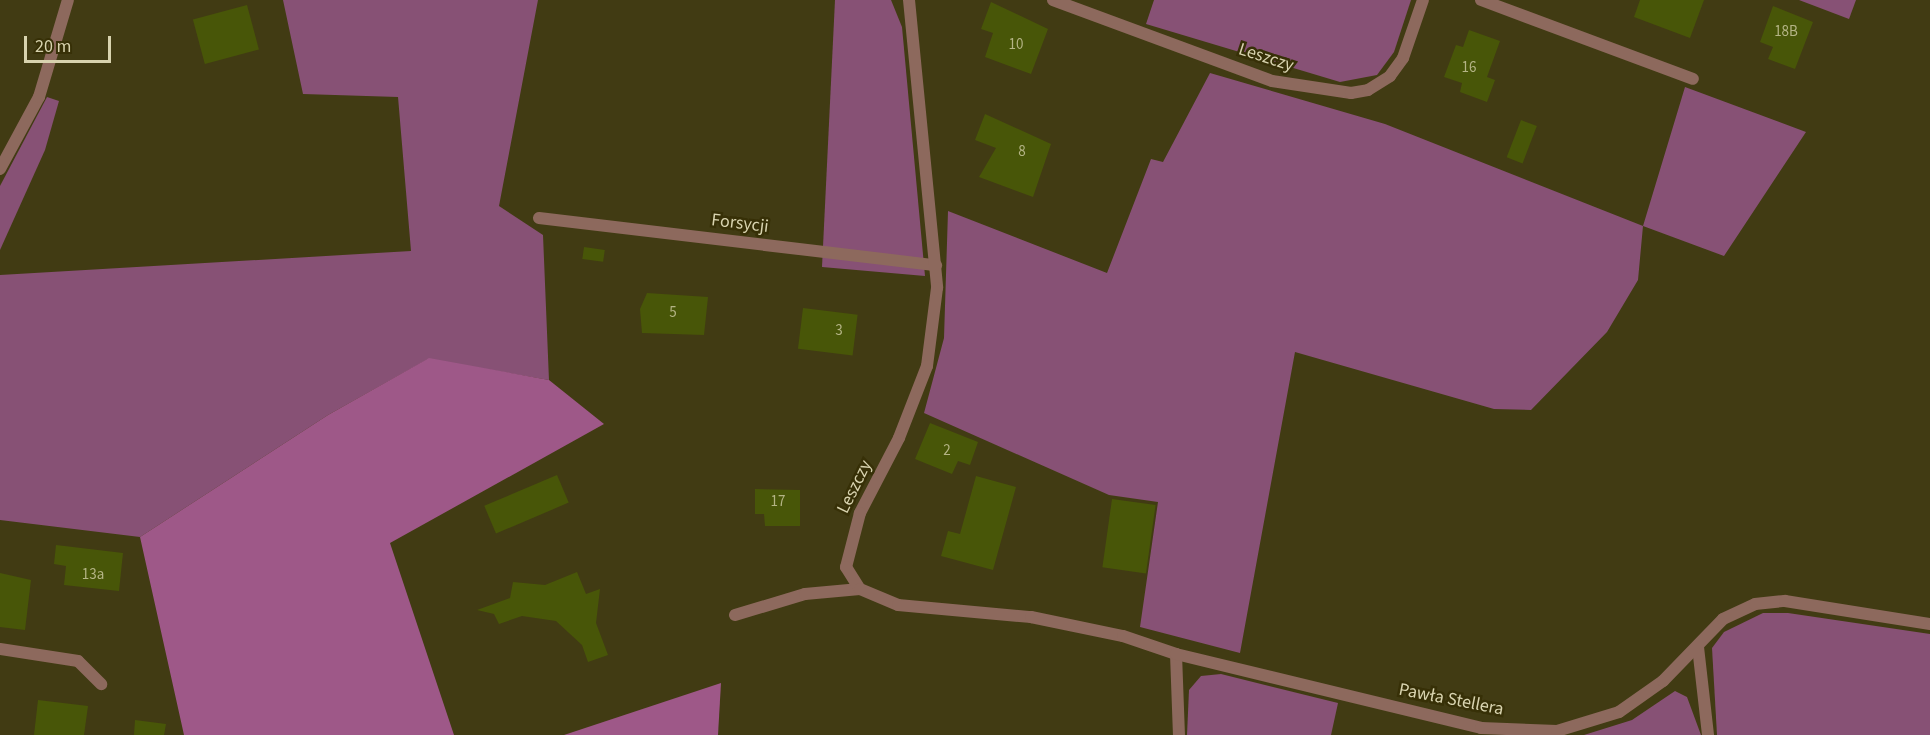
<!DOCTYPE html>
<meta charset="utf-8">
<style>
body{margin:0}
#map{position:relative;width:1930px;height:735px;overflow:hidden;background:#413b13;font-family:"Source Sans 3",sans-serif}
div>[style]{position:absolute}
.green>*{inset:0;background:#875175}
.forest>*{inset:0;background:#9e5888}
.building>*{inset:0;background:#485608;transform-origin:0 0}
.lane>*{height:12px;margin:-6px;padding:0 6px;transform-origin:6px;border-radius:6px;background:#8d695d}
.street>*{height:12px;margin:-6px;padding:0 6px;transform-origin:6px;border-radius:6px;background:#8d695d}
span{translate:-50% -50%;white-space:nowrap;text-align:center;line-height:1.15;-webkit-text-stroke:5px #373007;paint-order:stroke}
.number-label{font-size:15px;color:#b4b485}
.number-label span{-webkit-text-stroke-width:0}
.street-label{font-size:18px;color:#d8d3af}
.scale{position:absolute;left:24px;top:36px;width:87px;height:27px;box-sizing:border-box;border:3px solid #d8d3af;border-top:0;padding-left:8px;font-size:18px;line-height:21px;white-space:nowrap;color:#d8d3af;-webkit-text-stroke:4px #373007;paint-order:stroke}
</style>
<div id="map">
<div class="green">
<i style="clip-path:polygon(283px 0,538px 0,499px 206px,543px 235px,549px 380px,428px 359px,328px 415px,140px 537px,0 520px,0 275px,411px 251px,398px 97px,303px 94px)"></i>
<i style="clip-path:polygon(835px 0,891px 0,902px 27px,925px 276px,822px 267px)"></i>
<i style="clip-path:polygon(1154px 0,1411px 0,1394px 52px,1377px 75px,1340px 82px,1146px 24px)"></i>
<i style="clip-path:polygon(1799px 0,1856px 0,1849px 19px)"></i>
<i style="clip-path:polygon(1210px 73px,1385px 124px,1643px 226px,1685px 87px,1806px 132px,1724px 256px,1643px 226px,1638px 280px,1607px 332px,1531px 410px,1494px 409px,1295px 352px,1240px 653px,1140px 627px,1158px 502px,1109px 495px,924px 413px,944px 338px,948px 211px,1107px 273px,1151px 159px,1163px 162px)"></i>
<i style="clip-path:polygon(47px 97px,59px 101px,45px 150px,0 250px,0 186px)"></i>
<i style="clip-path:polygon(1763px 613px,1788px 613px,1930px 634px,1930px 735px,1717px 735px,1712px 648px,1724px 632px)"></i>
<i style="clip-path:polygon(1221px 674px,1338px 703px,1331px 735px,1187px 735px,1189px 690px,1201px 676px)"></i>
<i style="clip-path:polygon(1675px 691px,1687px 697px,1701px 735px,1584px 735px,1632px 720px)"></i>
</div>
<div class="forest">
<i style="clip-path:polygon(429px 358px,549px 380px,604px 424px,390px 543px,454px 735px,184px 735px,140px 537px,328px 415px)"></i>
<i style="clip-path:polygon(721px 683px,718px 735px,564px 735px)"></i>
</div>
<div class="building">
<i style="clip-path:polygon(1640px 0,1704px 0,1690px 38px,1634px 17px)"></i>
<i style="clip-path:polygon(991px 2px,1048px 29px,1031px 74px,985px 57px,993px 33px,981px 29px)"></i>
<i style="left:247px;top:5px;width:46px;height:56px;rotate:75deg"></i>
<i style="clip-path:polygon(1773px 6px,1813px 22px,1795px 69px,1768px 59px,1773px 47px,1760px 42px)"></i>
<i style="clip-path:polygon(1469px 30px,1500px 41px,1487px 77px,1495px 80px,1487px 102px,1460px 92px,1462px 83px,1444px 77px,1456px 45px,1463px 47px)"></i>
<i style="clip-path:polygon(985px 114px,1051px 144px,1033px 197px,979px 177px,996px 148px,975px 140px)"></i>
<i style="left:1521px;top:120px;width:17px;height:40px;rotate:21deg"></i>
<i style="left:584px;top:247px;width:21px;height:12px;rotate:8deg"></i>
<i style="clip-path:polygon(647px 293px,708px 297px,704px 335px,642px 333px,640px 309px)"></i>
<i style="left:803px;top:308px;width:55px;height:41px;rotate:7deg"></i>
<i style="clip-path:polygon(930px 423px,978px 442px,970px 465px,958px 461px,952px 474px,915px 459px)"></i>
<i style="left:557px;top:475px;width:30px;height:79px;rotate:67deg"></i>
<i style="clip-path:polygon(976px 476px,1016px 487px,993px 570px,941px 556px,948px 531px,960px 534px)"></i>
<i style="clip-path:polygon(755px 489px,800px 490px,800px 526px,765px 526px,764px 514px,755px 514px)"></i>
<i style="left:1112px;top:499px;width:44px;height:69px;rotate:8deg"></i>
<i style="clip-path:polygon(56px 545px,123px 553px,119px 591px,64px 585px,66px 566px,54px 564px)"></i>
<i style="clip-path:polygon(577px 572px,586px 594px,600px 589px,596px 623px,608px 655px,588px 662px,582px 645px,556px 621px,522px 616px,499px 624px,494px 614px,477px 610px,510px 598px,513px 582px,545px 585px)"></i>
<i style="clip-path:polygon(0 573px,31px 580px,25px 630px,0 627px)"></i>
<i style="clip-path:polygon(38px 700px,88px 706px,84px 735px,34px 735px)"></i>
<i style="clip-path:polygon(135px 720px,166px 724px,164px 735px,134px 735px)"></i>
</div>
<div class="lane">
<i style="left:1481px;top:0;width:226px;rotate:20.4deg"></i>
<i style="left:539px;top:218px;width:400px;rotate:6.8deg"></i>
<i style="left:735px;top:615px;width:73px;rotate:-16.7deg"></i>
<i style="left:805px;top:594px;width:55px;rotate:-5.2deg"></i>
<i style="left:1698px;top:647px;width:89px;rotate:83.5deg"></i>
<i style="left:0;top:649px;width:79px;rotate:8.7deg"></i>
<i style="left:78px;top:661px;width:33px;rotate:45deg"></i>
</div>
<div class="street">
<i style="left:909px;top:0;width:289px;rotate:84.4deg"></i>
<i style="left:937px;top:288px;width:79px;rotate:97.3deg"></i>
<i style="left:927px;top:366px;width:77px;rotate:111.3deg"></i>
<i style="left:899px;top:438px;width:85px;rotate:117.5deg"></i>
<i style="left:860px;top:513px;width:56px;rotate:104.5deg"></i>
<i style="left:846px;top:567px;width:26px;rotate:58deg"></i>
<i style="left:860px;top:589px;width:41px;rotate:22.8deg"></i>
<i style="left:898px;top:605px;width:134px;rotate:5.2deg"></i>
<i style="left:1031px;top:617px;width:94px;rotate:11.7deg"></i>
<i style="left:1123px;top:636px;width:56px;rotate:18.8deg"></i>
<i style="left:1176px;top:654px;width:81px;rotate:87.9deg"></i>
<i style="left:1053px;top:0;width:233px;rotate:20.3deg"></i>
<i style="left:1272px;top:81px;width:80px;rotate:8.6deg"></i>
<i style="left:1351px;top:93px;width:17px;rotate:-10deg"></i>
<i style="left:1368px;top:90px;width:26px;rotate:-32deg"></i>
<i style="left:1390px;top:76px;width:22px;rotate:-54deg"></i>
<i style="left:1403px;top:58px;width:61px;rotate:-71deg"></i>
<i style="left:0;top:169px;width:82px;rotate:-61.6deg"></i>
<i style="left:39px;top:97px;width:101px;rotate:-73.4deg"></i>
<i style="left:1176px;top:654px;width:314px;rotate:13.6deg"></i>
<i style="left:1481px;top:728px;width:76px;rotate:2.3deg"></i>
<i style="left:1557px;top:731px;width:65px;rotate:-17deg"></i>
<i style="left:1619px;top:712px;width:54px;rotate:-35.2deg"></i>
<i style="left:1663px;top:681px;width:86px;rotate:-45.9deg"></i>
<i style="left:1723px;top:619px;width:35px;rotate:-25deg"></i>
<i style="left:1755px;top:604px;width:30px;rotate:-6deg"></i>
<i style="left:1785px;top:601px;width:147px;rotate:9deg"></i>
</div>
<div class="number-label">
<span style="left:1786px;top:32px">18B</span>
<span style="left:1016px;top:45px">10</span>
<span style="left:1469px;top:68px">16</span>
<span style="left:1022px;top:152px">8</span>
<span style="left:673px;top:313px">5</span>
<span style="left:839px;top:331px">3</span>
<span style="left:947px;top:451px">2</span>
<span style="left:778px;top:502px">17</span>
<span style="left:93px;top:575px">13a</span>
</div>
<div class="street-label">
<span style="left:1266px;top:58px;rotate:18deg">Leszczy</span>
<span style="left:740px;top:224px;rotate:7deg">Forsycji</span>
<span style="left:855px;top:487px;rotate:-64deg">Leszczy</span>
<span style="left:1451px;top:700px;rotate:11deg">Pawła Stellera</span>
</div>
<div class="scale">20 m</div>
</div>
